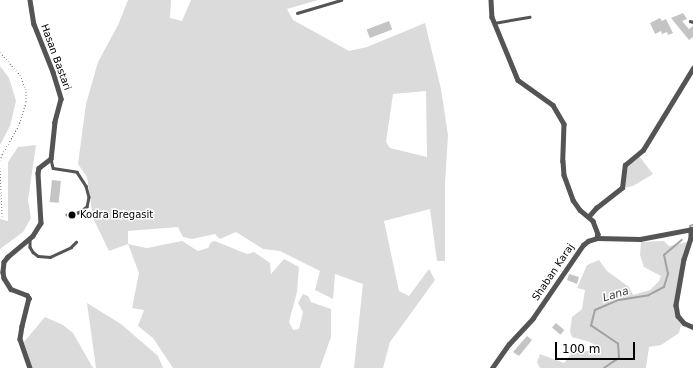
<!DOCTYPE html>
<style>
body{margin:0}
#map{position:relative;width:693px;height:368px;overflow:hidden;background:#fff;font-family:"DejaVu Sans",sans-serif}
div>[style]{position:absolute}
.green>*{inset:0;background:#dbdbdb}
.stream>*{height:1.5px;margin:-0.75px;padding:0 0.75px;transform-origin:0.75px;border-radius:0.75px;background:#a2a2a2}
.building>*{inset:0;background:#c4c4c4;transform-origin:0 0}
.path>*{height:1px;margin-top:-0.5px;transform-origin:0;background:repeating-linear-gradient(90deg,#767676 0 1px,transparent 0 3px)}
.service>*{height:2.5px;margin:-1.25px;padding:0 1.25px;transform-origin:1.25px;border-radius:1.25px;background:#545454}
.minor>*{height:4.5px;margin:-2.25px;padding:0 2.25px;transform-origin:2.25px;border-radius:2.25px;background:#545454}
.dots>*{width:11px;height:11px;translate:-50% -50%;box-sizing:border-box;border:2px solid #fff;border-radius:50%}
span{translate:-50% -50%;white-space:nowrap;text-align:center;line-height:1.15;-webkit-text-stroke:3px #fff;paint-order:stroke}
.street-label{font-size:10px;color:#000}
.poi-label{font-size:10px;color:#000}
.left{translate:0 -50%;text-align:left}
.water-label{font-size:11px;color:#434343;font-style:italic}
.scale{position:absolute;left:555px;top:342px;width:80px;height:18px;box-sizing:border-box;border:2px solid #000;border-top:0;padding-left:5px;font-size:12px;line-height:14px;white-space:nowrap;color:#000;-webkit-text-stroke:3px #fff;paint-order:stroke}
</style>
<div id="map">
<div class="green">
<i style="clip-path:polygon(evenodd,128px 0,171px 0,170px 18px,182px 21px,191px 0,318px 0,287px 9px,293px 20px,349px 51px,367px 47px,425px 23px,441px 89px,448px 135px,445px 184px,445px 261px,437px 261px,430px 209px,384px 221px,399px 291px,409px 296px,429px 269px,435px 280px,390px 342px,383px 368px,354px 368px,363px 284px,335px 274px,333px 299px,315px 290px,320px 271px,280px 251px,263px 249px,236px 232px,220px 239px,215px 234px,192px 239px,183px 237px,178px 227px,128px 231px,128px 244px,147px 248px,182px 241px,198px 251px,208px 248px,211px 242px,215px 241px,247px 254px,254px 252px,270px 263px,271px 274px,284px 259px,299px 267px,297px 292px,289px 322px,293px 330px,299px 329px,303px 312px,298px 303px,303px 294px,308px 296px,311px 302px,331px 309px,331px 337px,320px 368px,173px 368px,153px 338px,138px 326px,144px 310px,132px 308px,139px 273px,128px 244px,109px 251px,93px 218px,87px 177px,78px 164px,86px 104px,98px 62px,118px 25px,128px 0,426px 91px,427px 157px,390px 148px,386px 142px,393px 94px,426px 91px)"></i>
<i style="clip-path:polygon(0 66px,9px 78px,16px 101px,10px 126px,0 145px)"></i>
<i style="clip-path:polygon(36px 145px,28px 200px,31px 218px,23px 232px,0 249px,0 219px,8px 221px,8px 162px,18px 147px)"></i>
<i style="clip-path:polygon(639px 156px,653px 174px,633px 186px,624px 188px,628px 166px)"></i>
<i style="clip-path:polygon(664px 241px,669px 246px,692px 241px,678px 287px,676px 306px,681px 325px,679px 333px,661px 345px,649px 347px,646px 368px,540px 368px,537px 362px,540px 354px,564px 363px,576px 348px,598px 354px,600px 348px,590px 342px,572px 337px,570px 331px,572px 317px,582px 309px,585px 290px,577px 288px,587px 265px,599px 260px,607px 271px,629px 287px,633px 295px,650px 290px,659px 281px,661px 276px,644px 267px,640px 255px,641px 242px)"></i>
<i style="clip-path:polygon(87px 303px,121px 324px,158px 356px,163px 368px,96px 368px)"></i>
<i style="clip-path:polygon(45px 317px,63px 325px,73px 333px,93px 368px,32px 368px,24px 342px)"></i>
</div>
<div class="stream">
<i style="left:690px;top:226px;width:3px;rotate:-18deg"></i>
<i style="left:604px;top:368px;width:18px;rotate:-34deg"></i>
<i style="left:619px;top:358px;width:14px;rotate:-94deg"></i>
<i style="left:618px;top:344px;width:32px;rotate:-146deg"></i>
<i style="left:591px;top:326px;width:16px;rotate:-76deg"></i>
<i style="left:595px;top:310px;width:26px;rotate:-23deg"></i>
<i style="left:619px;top:300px;width:30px;rotate:-9deg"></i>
<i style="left:649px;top:295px;width:17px;rotate:-28deg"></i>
<i style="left:664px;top:287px;width:14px;rotate:-73deg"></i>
<i style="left:668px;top:274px;width:19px;rotate:-102deg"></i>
<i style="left:664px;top:255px;width:23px;rotate:-40deg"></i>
</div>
<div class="building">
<i style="clip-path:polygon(683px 13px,687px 19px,682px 21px,689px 29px,693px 26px,693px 37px,689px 40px,671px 18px)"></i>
<i style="clip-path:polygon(660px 18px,662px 21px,666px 19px,673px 33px,668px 35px,667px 32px,662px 34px,661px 31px,655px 34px,650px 23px)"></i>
<i style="left:389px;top:21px;width:9px;height:24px;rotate:69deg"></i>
<i style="left:52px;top:180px;width:9px;height:22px;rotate:6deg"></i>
<i style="clip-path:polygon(569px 274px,579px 277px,577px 284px,567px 280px)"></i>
<i style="left:556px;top:323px;width:11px;height:6px;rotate:41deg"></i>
<i style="clip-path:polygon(527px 336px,532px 340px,519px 356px,513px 352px)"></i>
</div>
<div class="path">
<i style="left:0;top:52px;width:30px;rotate:49deg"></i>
<i style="left:20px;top:75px;width:15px;rotate:67deg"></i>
<i style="left:26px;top:89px;width:13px;rotate:90deg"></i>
<i style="left:26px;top:102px;width:24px;rotate:107deg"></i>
<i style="left:19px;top:125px;width:34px;rotate:120deg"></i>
<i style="left:2px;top:154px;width:6px;rotate:108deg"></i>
<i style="left:0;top:168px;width:48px;rotate:87.6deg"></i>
</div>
<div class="service">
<i style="left:297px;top:13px;width:46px;rotate:-16.5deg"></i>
<i style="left:690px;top:21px;width:3px;rotate:18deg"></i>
<i style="left:494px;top:23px;width:36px;rotate:-10deg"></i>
<i style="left:51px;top:159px;width:9px;rotate:77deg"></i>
<i style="left:53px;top:168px;width:24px;rotate:9deg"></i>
<i style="left:77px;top:172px;width:17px;rotate:57deg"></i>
<i style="left:86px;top:186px;width:11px;rotate:75deg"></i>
<i style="left:89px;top:197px;width:10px;rotate:101deg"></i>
<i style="left:87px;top:207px;width:11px;rotate:146deg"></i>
<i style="left:78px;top:213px;width:11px;rotate:170deg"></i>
<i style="left:30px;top:240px;width:7px;rotate:90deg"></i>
<i style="left:30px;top:247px;width:6px;rotate:59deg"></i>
<i style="left:33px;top:252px;width:6px;rotate:39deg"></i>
<i style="left:38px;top:256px;width:12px;rotate:5deg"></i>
<i style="left:50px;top:257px;width:23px;rotate:-25deg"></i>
<i style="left:71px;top:247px;width:7px;rotate:-45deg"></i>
</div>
<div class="minor">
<i style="left:30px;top:0;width:24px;rotate:81deg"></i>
<i style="left:34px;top:24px;width:52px;rotate:68.4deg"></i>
<i style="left:53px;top:72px;width:28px;rotate:73deg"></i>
<i style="left:61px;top:99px;width:24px;rotate:105deg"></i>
<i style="left:55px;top:122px;width:37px;rotate:96deg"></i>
<i style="left:51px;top:159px;width:15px;rotate:143deg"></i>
<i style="left:39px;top:168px;width:5px;rotate:101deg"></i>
<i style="left:38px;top:173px;width:50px;rotate:86.6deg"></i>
<i style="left:41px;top:223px;width:15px;rotate:122deg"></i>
<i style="left:33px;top:236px;width:33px;rotate:140deg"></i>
<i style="left:8px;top:257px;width:6px;rotate:129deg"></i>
<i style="left:4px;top:262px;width:10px;rotate:96deg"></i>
<i style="left:3px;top:272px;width:6px;rotate:81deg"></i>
<i style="left:4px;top:278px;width:13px;rotate:58deg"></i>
<i style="left:11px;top:289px;width:17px;rotate:21deg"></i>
<i style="left:27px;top:295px;width:4px;rotate:56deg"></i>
<i style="left:29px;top:298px;width:29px;rotate:104deg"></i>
<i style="left:22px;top:326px;width:13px;rotate:99deg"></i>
<i style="left:20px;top:339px;width:31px;rotate:71deg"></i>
<i style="left:491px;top:0;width:17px;rotate:87deg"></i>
<i style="left:492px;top:17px;width:68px;rotate:67.6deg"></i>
<i style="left:518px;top:80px;width:43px;rotate:35.5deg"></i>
<i style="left:553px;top:105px;width:22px;rotate:60deg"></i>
<i style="left:564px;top:124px;width:37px;rotate:92deg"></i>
<i style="left:563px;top:161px;width:14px;rotate:86deg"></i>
<i style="left:564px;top:175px;width:27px;rotate:70deg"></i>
<i style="left:573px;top:200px;width:12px;rotate:55deg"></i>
<i style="left:580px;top:210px;width:17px;rotate:40deg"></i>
<i style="left:593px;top:221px;width:14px;rotate:69deg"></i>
<i style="left:598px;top:234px;width:4px;rotate:104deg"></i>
<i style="left:589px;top:216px;width:11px;rotate:-49deg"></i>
<i style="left:596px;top:208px;width:33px;rotate:-38deg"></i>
<i style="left:622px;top:188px;width:23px;rotate:-83deg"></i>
<i style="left:625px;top:165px;width:23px;rotate:-40deg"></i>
<i style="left:643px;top:150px;width:96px;rotate:-58.6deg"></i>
<i style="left:691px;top:229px;width:9px;rotate:90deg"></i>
<i style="left:691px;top:238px;width:22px;rotate:108deg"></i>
<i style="left:684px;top:259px;width:47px;rotate:99.9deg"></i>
<i style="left:676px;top:305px;width:11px;rotate:80deg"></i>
<i style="left:678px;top:316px;width:9px;rotate:49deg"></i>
<i style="left:684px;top:323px;width:10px;rotate:24deg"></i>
<i style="left:492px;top:368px;width:29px;rotate:-55deg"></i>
<i style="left:509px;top:344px;width:35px;rotate:-47deg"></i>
<i style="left:533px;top:318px;width:88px;rotate:-55.6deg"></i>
<i style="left:583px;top:245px;width:6px;rotate:-39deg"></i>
<i style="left:588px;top:241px;width:9px;rotate:-18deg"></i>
<i style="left:597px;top:238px;width:43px;rotate:1.3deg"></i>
<i style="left:640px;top:239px;width:54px;rotate:-10.7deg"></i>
</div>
<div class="dots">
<i style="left:72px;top:215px;background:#000"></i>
</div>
<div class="street-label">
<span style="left:56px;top:57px;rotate:70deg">Hasan Bastari</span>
<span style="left:553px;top:272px;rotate:-56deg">Shaban Karaj</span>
</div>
<div class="poi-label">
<span class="left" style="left:80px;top:215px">Kodra Bregasit</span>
</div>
<div class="water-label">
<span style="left:616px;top:295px;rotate:-17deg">Lana</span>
</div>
<div class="scale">100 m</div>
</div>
